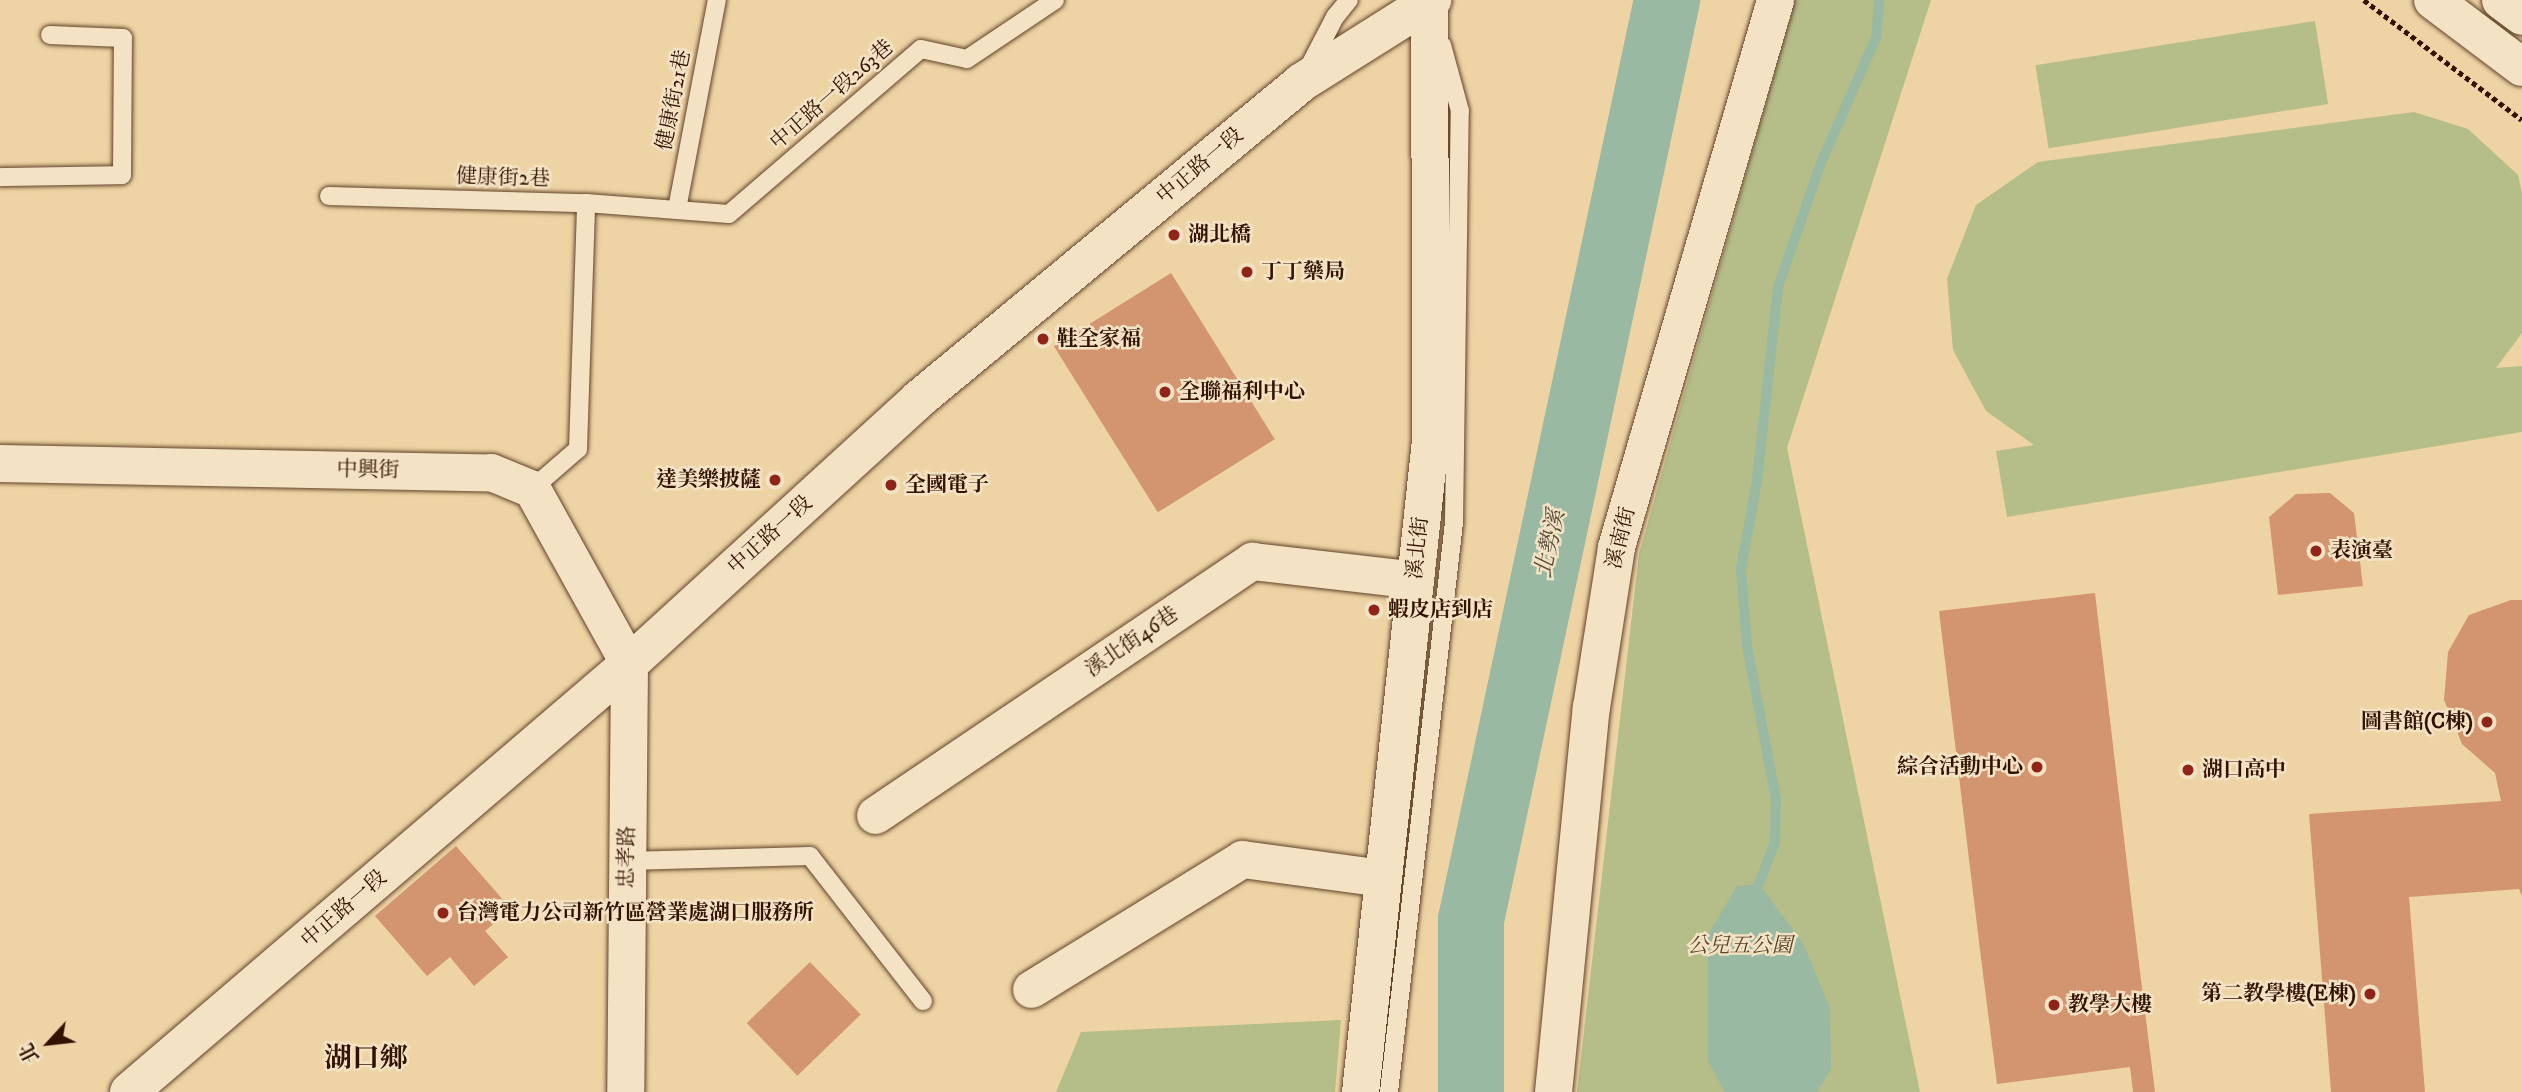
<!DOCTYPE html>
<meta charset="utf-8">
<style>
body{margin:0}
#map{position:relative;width:2522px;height:1092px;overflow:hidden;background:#eed3a4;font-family:"IM FELL DW Pica","Noto Serif TC",serif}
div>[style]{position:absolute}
.green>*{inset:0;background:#b5bd88;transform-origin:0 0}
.water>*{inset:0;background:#9ab9a2}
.stream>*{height:10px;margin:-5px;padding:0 5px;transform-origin:5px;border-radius:5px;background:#9ab9a2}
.river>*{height:66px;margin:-33px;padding:0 33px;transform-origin:33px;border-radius:33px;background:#9ab9a2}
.building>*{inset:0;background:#d39570;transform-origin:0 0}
.path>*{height:4.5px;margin-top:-2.25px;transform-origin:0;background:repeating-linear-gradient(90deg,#321300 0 5px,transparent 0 8.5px)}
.roads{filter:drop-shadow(0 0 2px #614329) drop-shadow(0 0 2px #614329)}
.lane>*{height:18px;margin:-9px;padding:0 9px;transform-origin:9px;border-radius:9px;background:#f4e2c4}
.street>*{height:37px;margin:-18.5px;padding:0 18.5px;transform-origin:18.5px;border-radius:18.5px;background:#f4e2c4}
.secondary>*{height:38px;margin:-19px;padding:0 19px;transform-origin:19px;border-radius:19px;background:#f4e2c4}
.dots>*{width:19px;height:19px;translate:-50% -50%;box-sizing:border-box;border:4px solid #f4e2c4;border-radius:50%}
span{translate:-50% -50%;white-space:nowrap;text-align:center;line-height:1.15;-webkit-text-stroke:5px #f4e2c4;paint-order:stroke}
.street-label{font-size:21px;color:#321300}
.poi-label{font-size:21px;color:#321300;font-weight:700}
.left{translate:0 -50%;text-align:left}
.right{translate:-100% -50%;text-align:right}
.park-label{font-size:21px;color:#594629;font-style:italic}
.water-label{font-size:23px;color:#564d39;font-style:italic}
.district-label{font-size:28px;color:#321300;font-weight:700}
.north{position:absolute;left:14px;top:1008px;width:70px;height:70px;-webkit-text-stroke:5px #f4e2c4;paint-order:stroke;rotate:243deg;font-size:19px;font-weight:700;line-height:28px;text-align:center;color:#321300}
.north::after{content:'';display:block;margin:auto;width:24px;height:32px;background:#321300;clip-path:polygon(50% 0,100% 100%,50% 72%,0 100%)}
</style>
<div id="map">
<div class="green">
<i style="clip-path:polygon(1795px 0,1931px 0,1787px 448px,1920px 1092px,1577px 1092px,1639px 554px)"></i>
<i style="left:2315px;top:21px;width:84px;height:283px;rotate:81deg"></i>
<i style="clip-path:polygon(2414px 112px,2468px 129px,2518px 175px,2522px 193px,2522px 333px,2496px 368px,2522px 366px,2522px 432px,2007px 517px,1996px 451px,2034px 445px,1986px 411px,1953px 350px,1947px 279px,1976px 205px,2038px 162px)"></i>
<i style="clip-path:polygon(1341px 1020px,1335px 1092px,1056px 1092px,1081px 1032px)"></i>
</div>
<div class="water">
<i style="clip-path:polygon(1759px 884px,1803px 943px,1830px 1008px,1831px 1069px,1817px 1092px,1725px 1092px,1708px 1061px,1708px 935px,1737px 886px)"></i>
</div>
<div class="stream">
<i style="left:1759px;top:884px;width:45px;rotate:-69.1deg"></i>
<i style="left:1775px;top:842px;width:43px;rotate:-88.7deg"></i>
<i style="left:1776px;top:799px;width:157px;rotate:-100.7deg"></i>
<i style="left:1747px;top:645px;width:76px;rotate:-94.5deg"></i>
<i style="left:1741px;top:569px;width:89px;rotate:-79.7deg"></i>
<i style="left:1757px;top:481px;width:195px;rotate:-83.8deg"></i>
<i style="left:1778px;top:287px;width:131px;rotate:-70.9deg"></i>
<i style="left:1821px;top:163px;width:137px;rotate:-66.3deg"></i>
<i style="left:1876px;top:38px;width:38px;rotate:-85deg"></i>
</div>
<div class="river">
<i style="left:1471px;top:1092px;width:172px;rotate:-90deg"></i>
<i style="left:1471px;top:920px;width:941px;rotate:-77.97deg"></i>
</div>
<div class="building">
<i style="left:1171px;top:273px;width:196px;height:138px;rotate:58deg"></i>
<i style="clip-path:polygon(2330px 493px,2354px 513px,2363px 586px,2278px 595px,2269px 517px,2296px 494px)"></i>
<i style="clip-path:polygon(2095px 593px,2134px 923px,2155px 1092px,2133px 1092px,2130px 1067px,1997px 1084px,1979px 942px,1939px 611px)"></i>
<i style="clip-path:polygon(2511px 600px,2522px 600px,2522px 896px,2519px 889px,2409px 897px,2425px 1092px,2331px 1092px,2309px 814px,2501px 801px,2495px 773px,2462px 744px,2444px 700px,2448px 652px,2469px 615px)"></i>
<i style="clip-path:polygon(456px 846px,511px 909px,485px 931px,508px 957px,474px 986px,450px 957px,427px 976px,375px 916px)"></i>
<i style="left:810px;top:962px;width:73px;height:88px;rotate:46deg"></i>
</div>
<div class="path">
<i style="left:2364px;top:0;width:198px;rotate:37.2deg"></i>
</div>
<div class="roads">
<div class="lane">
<i style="left:1308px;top:69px;width:59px;rotate:-62.6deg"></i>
<i style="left:1335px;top:17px;width:22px;rotate:-51deg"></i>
<i style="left:0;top:177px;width:122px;rotate:-0.9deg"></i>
<i style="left:122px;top:175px;width:137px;rotate:-89.6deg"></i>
<i style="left:123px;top:38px;width:73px;rotate:-177.6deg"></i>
<i style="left:329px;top:196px;width:257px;rotate:1.6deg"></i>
<i style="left:586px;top:203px;width:143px;rotate:4.4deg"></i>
<i style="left:729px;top:214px;width:253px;rotate:-40.7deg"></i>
<i style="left:921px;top:49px;width:47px;rotate:12.3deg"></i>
<i style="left:967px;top:59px;width:106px;rotate:-33.8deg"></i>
<i style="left:677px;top:209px;width:213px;rotate:-79.2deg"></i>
<i style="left:532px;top:489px;width:61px;rotate:-41deg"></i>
<i style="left:578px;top:449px;width:246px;rotate:-88.1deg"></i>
<i style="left:627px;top:861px;width:183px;rotate:-1.6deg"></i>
<i style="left:810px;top:856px;width:184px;rotate:52.1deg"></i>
<i style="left:1389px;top:1092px;width:574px;rotate:-83.49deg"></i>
<i style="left:1454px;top:522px;width:411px;rotate:-89.2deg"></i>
<i style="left:1460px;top:111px;width:68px;rotate:-105.3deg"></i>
</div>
<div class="street">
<i style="left:0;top:463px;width:491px;rotate:1.1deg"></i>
<i style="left:491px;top:472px;width:44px;rotate:22.5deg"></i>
<i style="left:532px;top:489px;width:200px;rotate:61deg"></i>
<i style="left:629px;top:664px;width:428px;rotate:90.5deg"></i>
<i style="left:875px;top:815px;width:455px;rotate:-34deg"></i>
<i style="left:1252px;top:561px;width:164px;rotate:6.6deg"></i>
<i style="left:1031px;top:989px;width:248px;rotate:-31.6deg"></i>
<i style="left:1242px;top:859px;width:142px;rotate:7.7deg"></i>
<i style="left:1360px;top:1092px;width:656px;rotate:-83.87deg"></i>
<i style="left:1430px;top:440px;width:439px;rotate:-90.1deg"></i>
<i style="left:1553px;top:1092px;width:387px;rotate:-84.4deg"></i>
<i style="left:1591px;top:707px;width:162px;rotate:-81.1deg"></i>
<i style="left:1616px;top:547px;width:570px;rotate:-73.79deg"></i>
</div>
<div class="secondary">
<i style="left:2433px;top:0;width:111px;rotate:37deg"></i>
<i style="left:2501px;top:0;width:26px;rotate:37deg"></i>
<i style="left:129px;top:1092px;width:658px;rotate:-40.56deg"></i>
<i style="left:629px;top:664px;width:393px;rotate:-42.4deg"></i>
<i style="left:919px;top:399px;width:497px;rotate:-39.6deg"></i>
<i style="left:1302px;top:82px;width:154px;rotate:-32.2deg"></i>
</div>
</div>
<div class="dots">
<i style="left:1174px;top:235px;background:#8f2418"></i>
<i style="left:1247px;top:272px;background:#8f2418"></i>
<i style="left:1043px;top:339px;background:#8f2418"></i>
<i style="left:1165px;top:392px;background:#8f2418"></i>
<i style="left:775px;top:480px;background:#8f2418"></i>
<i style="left:891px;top:485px;background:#8f2418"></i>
<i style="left:2316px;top:551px;background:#8f2418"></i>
<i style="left:1374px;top:610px;background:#8f2418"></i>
<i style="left:2487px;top:722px;background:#8f2418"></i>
<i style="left:2037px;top:767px;background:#8f2418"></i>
<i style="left:2188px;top:770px;background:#8f2418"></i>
<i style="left:443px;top:913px;background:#8f2418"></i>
<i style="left:2370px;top:994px;background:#8f2418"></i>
<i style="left:2054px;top:1005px;background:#8f2418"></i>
</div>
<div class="street-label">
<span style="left:832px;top:95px;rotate:-41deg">中正路一段263巷</span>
<span style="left:674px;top:100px;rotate:-79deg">健康街21巷</span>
<span style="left:1200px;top:166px;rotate:-40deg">中正路一段</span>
<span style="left:503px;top:178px;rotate:2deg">健康街2巷</span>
<span style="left:368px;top:470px;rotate:1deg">中興街</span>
<span style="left:770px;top:535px;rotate:-42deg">中正路一段</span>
<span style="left:1621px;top:538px;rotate:-76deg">溪南街</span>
<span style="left:1418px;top:548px;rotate:-84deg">溪北街</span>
<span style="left:1132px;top:642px;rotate:-34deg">溪北街46巷</span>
<span style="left:627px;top:857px;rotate:-89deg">忠孝路</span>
<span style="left:344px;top:909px;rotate:-41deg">中正路一段</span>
</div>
<div class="poi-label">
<span class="left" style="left:1188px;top:235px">湖北橋</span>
<span class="left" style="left:1261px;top:272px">丁丁藥局</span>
<span class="left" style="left:1057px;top:339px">鞋全家福</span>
<span class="left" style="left:1179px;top:392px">全聯福利中心</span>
<span class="right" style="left:761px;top:480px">達美樂披薩</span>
<span class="left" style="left:905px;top:485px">全國電子</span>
<span class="left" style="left:2330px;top:551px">表演臺</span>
<span class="left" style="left:1388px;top:610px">蝦皮店到店</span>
<span class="right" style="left:2473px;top:722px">圖書館(C棟)</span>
<span class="right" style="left:2023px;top:767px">綜合活動中心</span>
<span class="left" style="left:2202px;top:770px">湖口高中</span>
<span class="left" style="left:457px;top:913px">台灣電力公司新竹區營業處湖口服務所</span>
<span class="right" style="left:2356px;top:994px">第二教學樓(E棟)</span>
<span class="left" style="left:2068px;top:1005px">教學大樓</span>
</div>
<div class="park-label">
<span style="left:1740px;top:946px">公兒五公園</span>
</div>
<div class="water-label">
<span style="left:1551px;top:544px;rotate:-78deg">北勢溪</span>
</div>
<div class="district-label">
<span style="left:366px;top:1059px">湖口鄉</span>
</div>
<div class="north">北</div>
</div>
